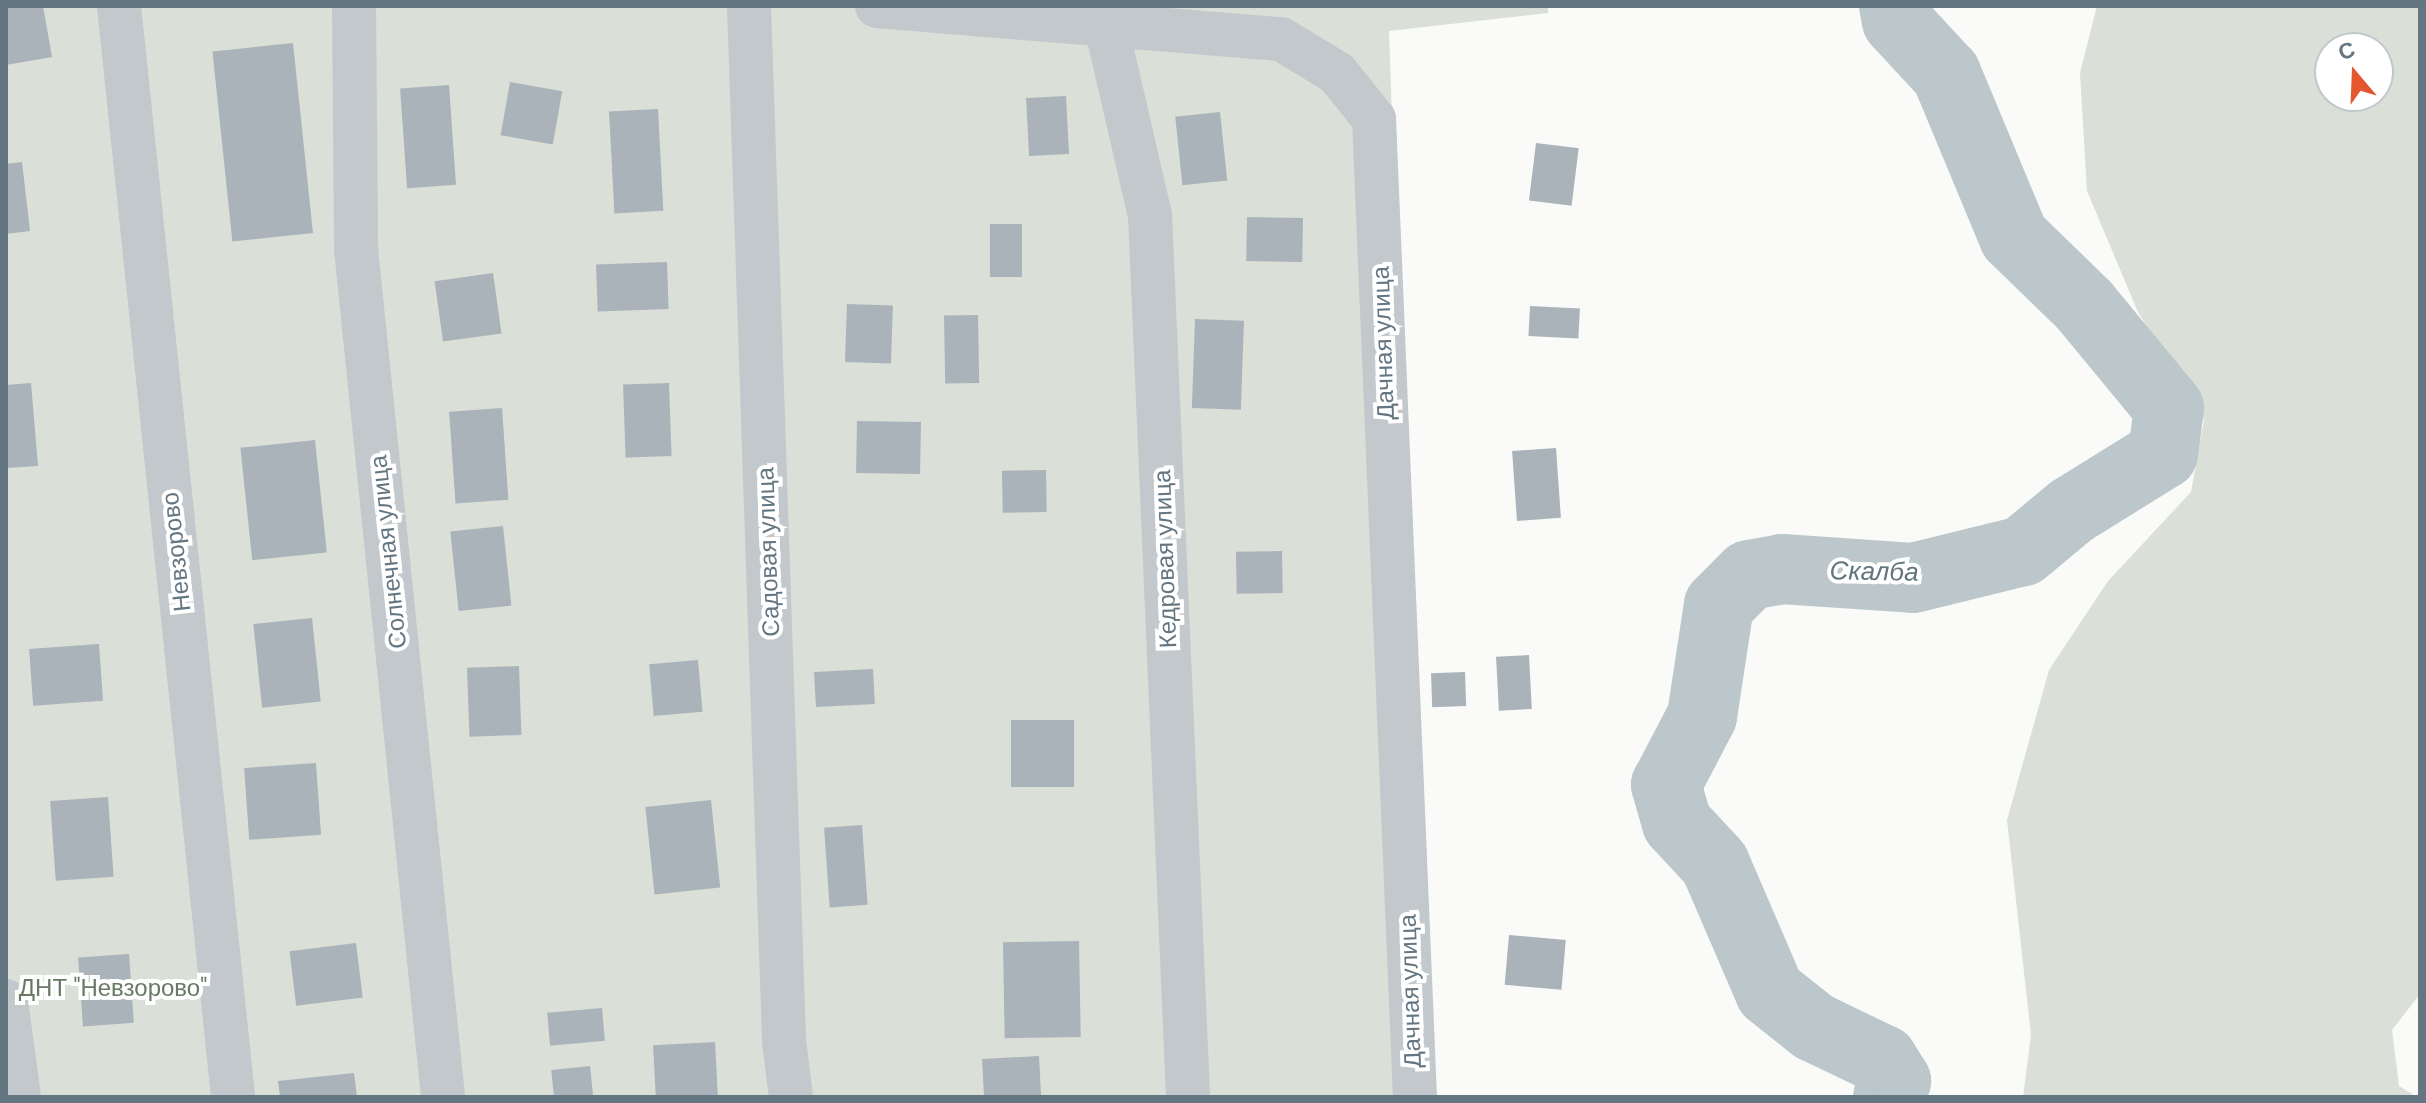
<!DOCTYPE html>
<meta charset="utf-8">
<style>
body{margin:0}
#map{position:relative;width:2426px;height:1103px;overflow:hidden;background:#fafaf8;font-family:"DM Sans",sans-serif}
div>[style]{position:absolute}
.green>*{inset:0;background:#dadfd7}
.river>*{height:70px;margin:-35px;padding:0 35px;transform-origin:35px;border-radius:35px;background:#bbc7cb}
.building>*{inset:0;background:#aab3b9;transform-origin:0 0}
.minor>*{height:44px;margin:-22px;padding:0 22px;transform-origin:22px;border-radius:22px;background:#c3c8cc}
span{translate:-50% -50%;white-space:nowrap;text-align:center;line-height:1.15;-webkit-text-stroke:8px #fff;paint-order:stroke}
.street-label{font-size:24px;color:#657683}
.park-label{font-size:24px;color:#687a64}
.water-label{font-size:26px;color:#60757c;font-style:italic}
.frame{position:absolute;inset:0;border:8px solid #657683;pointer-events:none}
.north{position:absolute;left:2314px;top:32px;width:80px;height:80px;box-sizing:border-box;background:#fff;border:2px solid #c1c8cd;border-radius:50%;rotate:341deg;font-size:22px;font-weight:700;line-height:32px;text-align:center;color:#657683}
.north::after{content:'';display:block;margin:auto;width:28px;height:36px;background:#e4572e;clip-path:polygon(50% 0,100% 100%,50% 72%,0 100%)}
</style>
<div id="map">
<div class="green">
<i style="clip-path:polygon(6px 6px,1548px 6px,1548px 13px,1389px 31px,1426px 1097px,6px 1097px)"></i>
<i style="clip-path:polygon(evenodd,2097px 6px,2420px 6px,2420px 994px,2392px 1030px,2399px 1086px,2417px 1097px,2023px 1097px,2031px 1035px,2007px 820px,2049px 670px,2108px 581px,2191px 492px,2204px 420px,2138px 312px,2087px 191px,2080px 73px,2097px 6px,2330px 48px,2378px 48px,2378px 96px,2330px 96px,2330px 48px)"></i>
</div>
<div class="river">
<i style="left:1888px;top:1097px;width:18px;rotate:-63deg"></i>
<i style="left:1896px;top:1081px;width:25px;rotate:-122deg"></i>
<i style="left:1883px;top:1060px;width:76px;rotate:-154.4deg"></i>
<i style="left:1814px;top:1027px;width:56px;rotate:-141.5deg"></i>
<i style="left:1770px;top:992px;width:139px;rotate:-113.3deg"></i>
<i style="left:1715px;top:864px;width:56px;rotate:-132.8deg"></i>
<i style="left:1677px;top:823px;width:40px;rotate:-106deg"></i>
<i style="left:1666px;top:785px;width:78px;rotate:-62.4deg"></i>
<i style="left:1702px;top:716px;width:112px;rotate:-81.3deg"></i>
<i style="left:1719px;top:605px;width:42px;rotate:-45deg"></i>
<i style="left:1749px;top:575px;width:34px;rotate:-10deg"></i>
<i style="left:1782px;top:569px;width:131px;rotate:3.9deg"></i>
<i style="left:1913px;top:578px;width:113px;rotate:-13.8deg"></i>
<i style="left:2023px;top:551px;width:62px;rotate:-39.8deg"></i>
<i style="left:2071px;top:511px;width:108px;rotate:-31.8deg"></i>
<i style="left:2163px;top:454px;width:46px;rotate:-82.6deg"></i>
<i style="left:2169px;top:408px;width:132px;rotate:-129.5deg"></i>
<i style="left:2085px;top:306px;width:99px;rotate:-135.8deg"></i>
<i style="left:2014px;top:237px;width:177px;rotate:-112.6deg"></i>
<i style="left:1946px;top:74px;width:72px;rotate:-132.8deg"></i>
<i style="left:1897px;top:21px;width:15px;rotate:-101deg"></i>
</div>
<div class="building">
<i style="clip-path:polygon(6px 6px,43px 6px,52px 57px,6px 65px)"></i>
<i style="left:293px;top:43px;width:191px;height:81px;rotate:84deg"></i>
<i style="left:510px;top:82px;width:53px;height:54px;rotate:10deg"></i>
<i style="left:449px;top:85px;width:100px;height:49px;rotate:86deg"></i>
<i style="left:1066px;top:96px;width:58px;height:40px;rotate:87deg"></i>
<i style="left:658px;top:109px;width:102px;height:49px;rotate:87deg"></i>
<i style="left:1220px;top:112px;width:69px;height:45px;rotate:84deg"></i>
<i style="left:1536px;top:143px;width:43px;height:58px;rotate:7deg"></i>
<i style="clip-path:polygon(22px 162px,30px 231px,6px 234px,6px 164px)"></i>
<i style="left:1247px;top:217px;width:56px;height:44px;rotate:1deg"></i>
<i style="left:990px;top:224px;width:32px;height:53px"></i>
<i style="left:667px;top:262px;width:47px;height:71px;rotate:88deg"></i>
<i style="left:493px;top:273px;width:61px;height:59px;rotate:82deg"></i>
<i style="left:847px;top:304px;width:46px;height:58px;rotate:2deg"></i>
<i style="left:1530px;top:306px;width:50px;height:30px;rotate:3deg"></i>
<i style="left:978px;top:315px;width:68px;height:34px;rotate:89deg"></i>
<i style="left:1195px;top:319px;width:49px;height:89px;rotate:2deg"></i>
<i style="clip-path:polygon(31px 383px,38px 466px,6px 468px,6px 385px)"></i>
<i style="left:669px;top:383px;width:73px;height:46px;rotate:88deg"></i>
<i style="left:502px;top:408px;width:92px;height:53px;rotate:86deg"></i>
<i style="left:857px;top:421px;width:64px;height:52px;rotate:1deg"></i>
<i style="left:315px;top:440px;width:113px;height:75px;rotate:84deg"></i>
<i style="left:1556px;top:448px;width:70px;height:44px;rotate:86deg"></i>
<i style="left:1046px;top:470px;width:42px;height:44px;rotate:89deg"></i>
<i style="left:503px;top:526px;width:80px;height:53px;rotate:84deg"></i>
<i style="left:1282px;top:551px;width:42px;height:46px;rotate:89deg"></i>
<i style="left:312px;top:618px;width:84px;height:59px;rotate:84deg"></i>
<i style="left:99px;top:644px;width:57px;height:70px;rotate:86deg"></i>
<i style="left:1529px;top:655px;width:54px;height:33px;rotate:87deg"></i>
<i style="left:698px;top:660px;width:52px;height:49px;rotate:85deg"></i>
<i style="left:519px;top:666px;width:69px;height:52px;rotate:88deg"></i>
<i style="left:873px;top:669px;width:35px;height:59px;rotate:87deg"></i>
<i style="left:1465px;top:672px;width:34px;height:34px;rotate:88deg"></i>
<i style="left:1011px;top:720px;width:63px;height:67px"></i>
<i style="left:316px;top:763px;width:72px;height:72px;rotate:86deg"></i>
<i style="left:108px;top:797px;width:80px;height:58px;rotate:86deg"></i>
<i style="left:711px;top:800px;width:88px;height:66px;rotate:84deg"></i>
<i style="left:862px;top:825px;width:80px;height:38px;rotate:86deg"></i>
<i style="left:1509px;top:935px;width:57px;height:50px;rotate:5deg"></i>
<i style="left:1079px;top:941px;width:96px;height:76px;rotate:89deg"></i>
<i style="left:356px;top:943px;width:55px;height:67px;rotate:83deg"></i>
<i style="left:129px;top:954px;width:69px;height:51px;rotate:86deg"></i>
<i style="left:602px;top:1008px;width:33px;height:55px;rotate:85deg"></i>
<i style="left:715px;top:1042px;width:55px;height:62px;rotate:87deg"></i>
<i style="left:1039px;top:1056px;width:41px;height:57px;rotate:87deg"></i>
<i style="left:590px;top:1066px;width:31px;height:39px;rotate:84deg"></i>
<i style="clip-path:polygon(354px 1073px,357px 1097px,280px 1097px,278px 1081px)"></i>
</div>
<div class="minor">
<i style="left:119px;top:6px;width:1097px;rotate:84.03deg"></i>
<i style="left:354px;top:6px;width:243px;rotate:89.5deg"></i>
<i style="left:356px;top:249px;width:852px;rotate:84.14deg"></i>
<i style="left:749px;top:6px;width:1036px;rotate:88.06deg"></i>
<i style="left:784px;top:1041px;width:56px;rotate:82.9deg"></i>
<i style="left:877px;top:6px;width:405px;rotate:4.7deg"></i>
<i style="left:1281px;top:39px;width:66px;rotate:31.3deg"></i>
<i style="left:1337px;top:73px;width:59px;rotate:51.2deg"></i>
<i style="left:1374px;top:119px;width:979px;rotate:87.6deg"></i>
<i style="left:1106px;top:25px;width:195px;rotate:77deg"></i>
<i style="left:1150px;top:215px;width:883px;rotate:87.53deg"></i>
<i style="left:6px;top:1001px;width:97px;rotate:82.3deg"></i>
</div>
<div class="street-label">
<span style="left:1383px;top:343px;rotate:-92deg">Дачная улица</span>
<span style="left:176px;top:552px;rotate:-96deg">Невзорово</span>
<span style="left:388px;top:552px;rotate:-96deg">Солнечная улица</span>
<span style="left:768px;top:552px;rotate:-92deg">Садовая улица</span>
<span style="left:1165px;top:559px;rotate:-92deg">Кедровая улица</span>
<span style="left:1410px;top:991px;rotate:-92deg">Дачная улица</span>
</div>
<div class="park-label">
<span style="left:113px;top:988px">ДНТ "Невзорово"</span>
</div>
<div class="water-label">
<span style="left:1874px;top:572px;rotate:1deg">Скалба</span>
</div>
<div class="frame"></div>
<div class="north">С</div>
</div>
